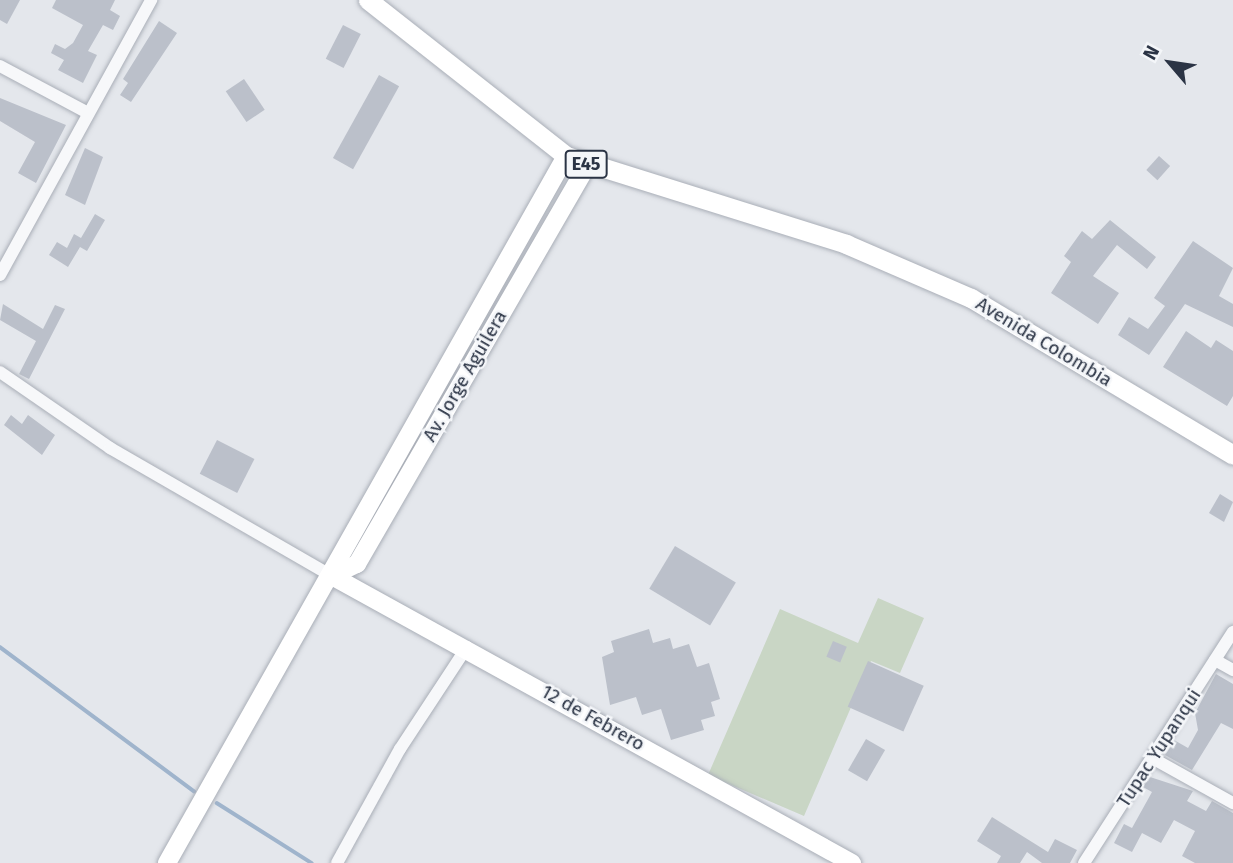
<!DOCTYPE html>
<style>
body{margin:0}
#map{position:relative;width:1233px;height:863px;overflow:hidden;background:#e4e7ec;font-family:"Fira Sans",sans-serif}
div>[style]{position:absolute}
.green>*{inset:0;background:#c9d6c5}
.stream>*{height:3.5px;margin:-1.75px;padding:0 1.75px;transform-origin:1.75px;border-radius:1.75px;background:#9fb4cc}
.building>*{inset:0;background:#bbc0ca;transform-origin:0 0}
.roads{filter:drop-shadow(0 0 2px #a9aeb7) drop-shadow(0 0 2px #a9aeb7)}
.street>*{height:12px;margin:-6px;padding:0 6px;transform-origin:6px;border-radius:6px;background:#f7f8fa}
.secondary>*{height:18px;margin:-9px;padding:0 9px;transform-origin:9px;border-radius:9px;background:#fff}
.primary>*{height:19px;margin:-9.5px;padding:0 9.5px;transform-origin:9.5px;border-radius:9.5px;background:#fff}
span{translate:-50% -50%;white-space:nowrap;text-align:center;line-height:1.15;-webkit-text-stroke:5px #f4f6f9;paint-order:stroke}
.shield-label span{padding:2px 5px;background:#f4f6f9;border:2px solid;border-radius:5px;-webkit-text-stroke-width:0}
.shield-label{font-size:18px;color:#2b3445;font-weight:700}
.street-label{font-size:19px;color:#2b3445}
.north{position:absolute;left:1135px;top:28px;width:70px;height:70px;-webkit-text-stroke:5px #f4f6f9;paint-order:stroke;rotate:299deg;font-size:19px;font-weight:700;line-height:28px;text-align:center;color:#2b3445}
.north::after{content:'';display:block;margin:auto;width:24px;height:32px;background:#2b3445;clip-path:polygon(50% 0,100% 100%,50% 72%,0 100%)}
</style>
<div id="map">
<div class="green">
<i style="clip-path:polygon(878px 598px,924px 618px,900px 673px,871px 661px,804px 816px,708px 775px,780px 609px,858px 643px)"></i>
</div>
<div class="stream">
<i style="left:0;top:647px;width:242px;rotate:36.6deg"></i>
<i style="left:217px;top:803px;width:112px;rotate:32.3deg"></i>
</div>
<div class="building">
<i style="clip-path:polygon(0 0,20px 0,7px 24px,0 20px)"></i>
<i style="clip-path:polygon(56px 0,115px 0,110px 10px,120px 16px,113px 30px,103px 25px,88px 51px,97px 55px,83px 83px,58px 70px,64px 60px,51px 53px,55px 44px,65px 49px,73px 43px,83px 25px,52px 8px)"></i>
<i style="clip-path:polygon(159px 21px,177px 33px,131px 102px,120px 95px,128px 83px,123px 79px)"></i>
<i style="left:343px;top:25px;width:20px;height:38px;rotate:27deg"></i>
<i style="left:379px;top:75px;width:23px;height:95px;rotate:29deg"></i>
<i style="left:244px;top:79px;width:37px;height:22px;rotate:56deg"></i>
<i style="clip-path:polygon(0 98px,66px 125px,36px 183px,18px 173px,35px 142px,0 121px)"></i>
<i style="clip-path:polygon(85px 148px,103px 157px,85px 205px,65px 195px)"></i>
<i style="left:1159px;top:156px;width:15px;height:19px;rotate:42deg"></i>
<i style="clip-path:polygon(95px 214px,105px 220px,87px 251px,80px 247px,68px 267px,49px 255px,57px 242px,67px 248px,74px 234px,81px 238px)"></i>
<i style="clip-path:polygon(1110px 220px,1156px 257px,1147px 269px,1117px 245px,1093px 276px,1119px 293px,1098px 324px,1051px 293px,1071px 262px,1064px 256px,1082px 231px,1092px 239px)"></i>
<i style="clip-path:polygon(1193px 241px,1233px 268px,1219px 296px,1233px 304px,1233px 327px,1185px 304px,1149px 355px,1118px 335px,1129px 317px,1148px 329px,1165px 306px,1154px 298px)"></i>
<i style="clip-path:polygon(3px 304px,43px 329px,55px 305px,65px 309px,29px 379px,19px 374px,36px 341px,0 320px)"></i>
<i style="clip-path:polygon(1186px 331px,1211px 348px,1216px 340px,1233px 351px,1233px 396px,1227px 406px,1163px 367px)"></i>
<i style="clip-path:polygon(11px 415px,22px 424px,28px 415px,55px 435px,42px 455px,4px 425px)"></i>
<i style="left:217px;top:440px;width:42px;height:38px;rotate:27deg"></i>
<i style="clip-path:polygon(1220px 494px,1233px 502px,1224px 522px,1209px 513px)"></i>
<i style="left:675px;top:546px;width:71px;height:50px;rotate:31deg"></i>
<i style="clip-path:polygon(649px 629px,653px 643px,670px 638px,673px 649px,689px 644px,697px 667px,709px 663px,720px 699px,711px 702px,715px 716px,701px 720px,704px 730px,671px 740px,661px 709px,642px 715px,636px 697px,610px 705px,602px 657px,614px 652px,611px 641px)"></i>
<i style="left:833px;top:641px;width:15px;height:17px;rotate:23deg"></i>
<i style="left:868px;top:661px;width:61px;height:50px;rotate:24deg"></i>
<i style="clip-path:polygon(1216px 674px,1233px 684px,1233px 729px,1221px 723px,1192px 770px,1165px 755px,1174px 740px,1188px 748px,1198px 730px,1195px 713px)"></i>
<i style="left:866px;top:739px;width:22px;height:36px;rotate:30deg"></i>
<i style="clip-path:polygon(1150px 777px,1193px 791px,1187px 801px,1206px 811px,1212px 801px,1233px 813px,1233px 863px,1195px 863px,1182px 856px,1195px 831px,1174px 820px,1161px 843px,1142px 833px,1132px 852px,1114px 843px,1124px 824px,1132px 828px,1152px 792px,1143px 787px)"></i>
<i style="clip-path:polygon(992px 817px,1048px 852px,1055px 839px,1077px 850px,1070px 863px,1042px 863px,1027px 852px,1020px 863px,997px 863px,1001px 856px,977px 841px)"></i>
</div>
<div class="roads">
<div class="street">
<i style="left:0;top:66px;width:98px;rotate:28.1deg"></i>
<i style="left:0;top:275px;width:314px;rotate:-61.2deg"></i>
<i style="left:0;top:372px;width:134px;rotate:34.6deg"></i>
<i style="left:110px;top:448px;width:256px;rotate:30deg"></i>
<i style="left:1215px;top:660px;width:21px;rotate:29deg"></i>
<i style="left:1152px;top:758px;width:93px;rotate:29.1deg"></i>
<i style="left:337px;top:863px;width:130px;rotate:-61.1deg"></i>
<i style="left:400px;top:749px;width:122px;rotate:-56.7deg"></i>
<i style="left:1084px;top:863px;width:275px;rotate:-57.2deg"></i>
</div>
<div class="secondary">
<i style="left:332px;top:576px;width:594px;rotate:28.9deg"></i>
<i style="left:332px;top:576px;width:28px;rotate:-26deg"></i>
<i style="left:357px;top:564px;width:462px;rotate:-60deg"></i>
<i style="left:167px;top:863px;width:812px;rotate:-60.56deg"></i>
</div>
<div class="primary">
<i style="left:368px;top:0;width:252px;rotate:38.2deg"></i>
<i style="left:566px;top:156px;width:294px;rotate:17.4deg"></i>
<i style="left:846px;top:244px;width:136px;rotate:23.4deg"></i>
<i style="left:971px;top:298px;width:305px;rotate:30.9deg"></i>
</div>
</div>
<div class="shield-label">
<span style="left:586px;top:164px">E45</span>
</div>
<div class="street-label">
<span style="left:1044px;top:342px;rotate:31deg">Avenida Colombia</span>
<span style="left:465px;top:376px;rotate:-60deg">Av. Jorge Aguilera</span>
<span style="left:593px;top:718px;rotate:29deg">12 de Febrero</span>
<span style="left:1159px;top:748px;rotate:-57deg">Tupac Yupanqui</span>
</div>
<div class="north">N</div>
</div>
